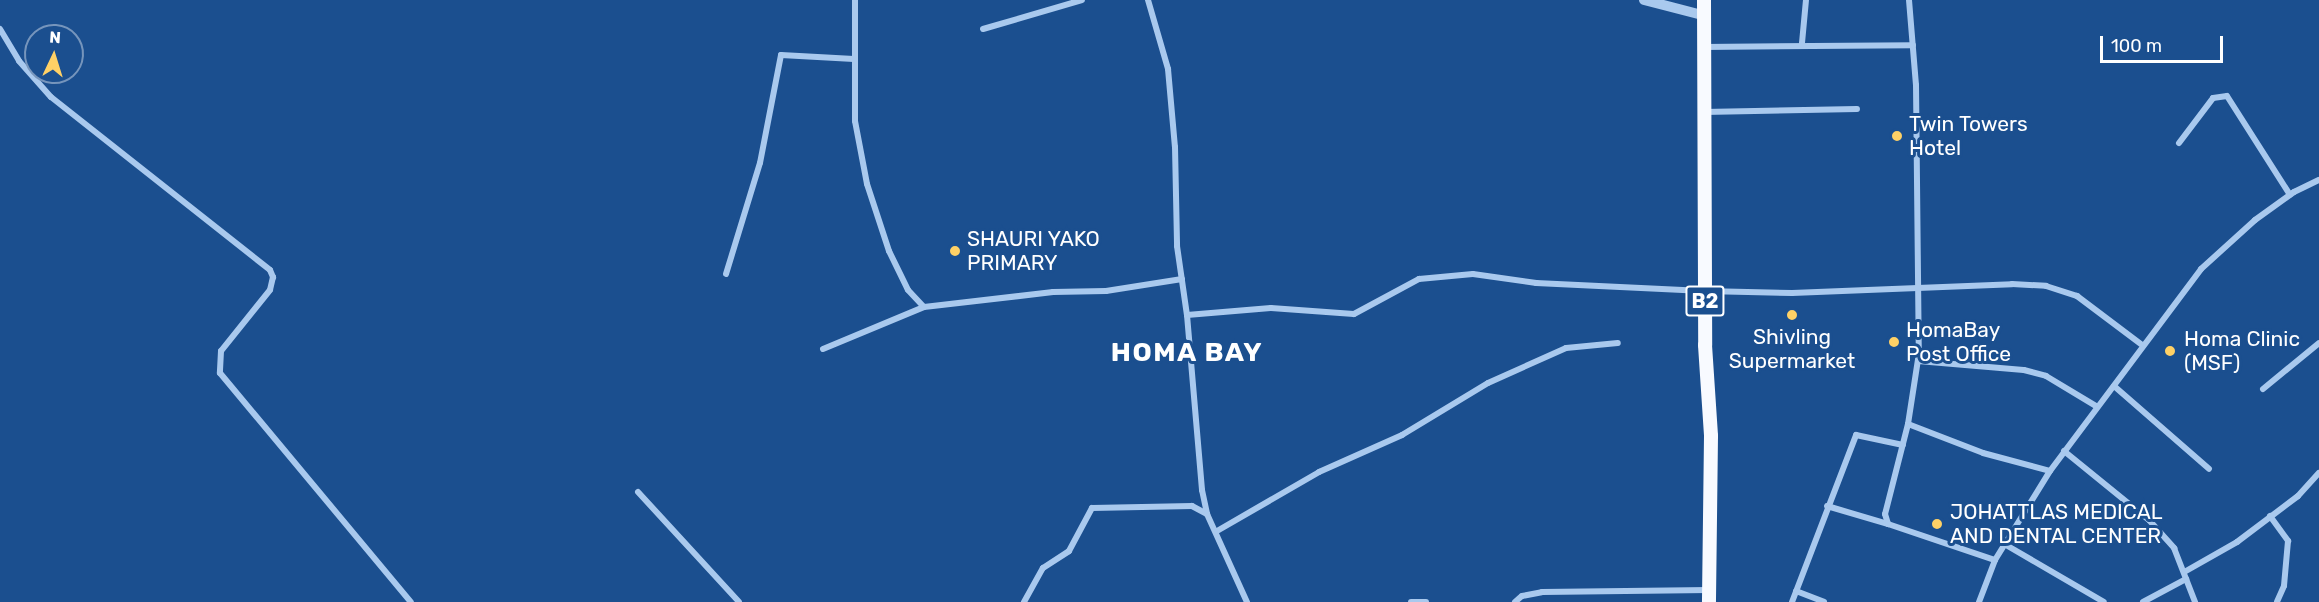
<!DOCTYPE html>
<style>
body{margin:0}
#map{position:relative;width:2319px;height:602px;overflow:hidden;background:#1b4f8f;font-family:Rubik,sans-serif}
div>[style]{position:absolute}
.minor>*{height:6px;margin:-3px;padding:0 3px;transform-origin:3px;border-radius:3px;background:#a9c9ee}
.tertiary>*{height:10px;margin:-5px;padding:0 5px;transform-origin:5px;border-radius:5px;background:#a9c9ee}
.trunk>*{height:14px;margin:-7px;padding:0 7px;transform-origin:7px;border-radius:7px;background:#f8faff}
.dots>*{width:16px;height:16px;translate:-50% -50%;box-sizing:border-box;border:3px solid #1b4f8f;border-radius:50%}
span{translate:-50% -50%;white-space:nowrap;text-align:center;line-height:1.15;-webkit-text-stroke:6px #1b4f8f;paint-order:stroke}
.shield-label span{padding:2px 4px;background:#1b4f8f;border:2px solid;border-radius:4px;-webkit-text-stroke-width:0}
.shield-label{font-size:20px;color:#fff;font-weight:700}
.poi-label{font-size:21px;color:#fff}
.left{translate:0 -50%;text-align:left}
.district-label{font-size:27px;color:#fff;font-weight:700;letter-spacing:1.5px}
.north{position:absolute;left:24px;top:24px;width:60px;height:60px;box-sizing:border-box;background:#1b4f8f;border:2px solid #7695bc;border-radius:50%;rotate:4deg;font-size:16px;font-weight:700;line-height:24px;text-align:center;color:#fff}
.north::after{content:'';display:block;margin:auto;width:21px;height:27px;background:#ffd166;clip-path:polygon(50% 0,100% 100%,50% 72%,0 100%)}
.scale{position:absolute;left:2100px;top:36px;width:123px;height:27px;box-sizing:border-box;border:3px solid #fff;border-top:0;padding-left:8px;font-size:18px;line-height:21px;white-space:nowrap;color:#fff;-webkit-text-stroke:4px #1b4f8f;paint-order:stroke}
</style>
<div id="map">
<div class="minor">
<i style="left:855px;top:0;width:121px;rotate:90deg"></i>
<i style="left:855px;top:121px;width:64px;rotate:79.2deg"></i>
<i style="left:867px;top:184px;width:71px;rotate:71.8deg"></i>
<i style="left:889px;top:251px;width:43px;rotate:64deg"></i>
<i style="left:908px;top:290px;width:23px;rotate:47deg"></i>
<i style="left:1148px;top:0;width:72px;rotate:73.8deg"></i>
<i style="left:1168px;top:69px;width:78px;rotate:84.9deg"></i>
<i style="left:1175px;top:147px;width:99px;rotate:88.8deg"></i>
<i style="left:1177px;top:246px;width:70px;rotate:81.8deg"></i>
<i style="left:1187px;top:315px;width:176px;rotate:85.1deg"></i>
<i style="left:1202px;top:490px;width:25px;rotate:78deg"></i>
<i style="left:1207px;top:514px;width:97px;rotate:65.6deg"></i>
<i style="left:1909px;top:0;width:85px;rotate:85.3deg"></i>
<i style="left:1916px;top:85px;width:268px;rotate:89.4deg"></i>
<i style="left:1919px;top:353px;width:72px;rotate:98.8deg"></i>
<i style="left:1908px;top:424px;width:93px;rotate:104.3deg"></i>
<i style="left:1885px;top:514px;width:10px;rotate:73deg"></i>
<i style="left:1888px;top:524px;width:113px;rotate:18.6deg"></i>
<i style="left:0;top:29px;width:37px;rotate:59deg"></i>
<i style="left:19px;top:61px;width:48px;rotate:48.4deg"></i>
<i style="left:51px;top:97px;width:279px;rotate:38.3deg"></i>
<i style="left:270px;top:270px;width:8px;rotate:67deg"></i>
<i style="left:273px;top:277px;width:13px;rotate:103deg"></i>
<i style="left:270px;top:290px;width:78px;rotate:128.8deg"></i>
<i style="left:221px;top:351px;width:22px;rotate:93deg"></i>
<i style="left:220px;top:373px;width:298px;rotate:50.2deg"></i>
<i style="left:983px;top:29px;width:103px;rotate:-16.3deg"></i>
<i style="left:1802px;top:43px;width:43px;rotate:-84.7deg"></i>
<i style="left:1703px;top:47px;width:210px;rotate:-0.5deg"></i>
<i style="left:1704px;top:112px;width:153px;rotate:-1.1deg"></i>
<i style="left:2179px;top:143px;width:56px;rotate:-52.9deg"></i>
<i style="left:2213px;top:98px;width:14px;rotate:-8deg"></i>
<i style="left:2227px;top:96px;width:117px;rotate:57.5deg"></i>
<i style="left:726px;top:274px;width:116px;rotate:-73deg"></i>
<i style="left:760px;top:163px;width:110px;rotate:-79deg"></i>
<i style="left:781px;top:55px;width:73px;rotate:3.1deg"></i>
<i style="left:1187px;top:315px;width:84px;rotate:-4.8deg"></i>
<i style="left:1271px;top:308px;width:83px;rotate:4.1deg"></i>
<i style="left:1354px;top:314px;width:74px;rotate:-28.3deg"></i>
<i style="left:1419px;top:279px;width:54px;rotate:-5.3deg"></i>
<i style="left:1473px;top:274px;width:64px;rotate:8.1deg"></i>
<i style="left:1536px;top:283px;width:168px;rotate:2.7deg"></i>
<i style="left:1704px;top:291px;width:88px;rotate:1.3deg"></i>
<i style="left:1792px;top:293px;width:220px;rotate:-2.3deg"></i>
<i style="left:2012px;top:284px;width:34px;rotate:3deg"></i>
<i style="left:2046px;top:286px;width:33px;rotate:18deg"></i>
<i style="left:2077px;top:296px;width:80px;rotate:36.9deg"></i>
<i style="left:823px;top:349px;width:109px;rotate:-22.6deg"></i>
<i style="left:924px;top:307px;width:130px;rotate:-6.6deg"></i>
<i style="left:1053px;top:292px;width:53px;rotate:-1.1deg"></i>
<i style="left:1106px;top:291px;width:77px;rotate:-9deg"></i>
<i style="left:1918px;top:361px;width:106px;rotate:4.9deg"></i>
<i style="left:2024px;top:370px;width:23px;rotate:15deg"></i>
<i style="left:2046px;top:376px;width:58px;rotate:31deg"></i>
<i style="left:2114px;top:386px;width:126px;rotate:41.1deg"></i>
<i style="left:2263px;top:389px;width:72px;rotate:-39.4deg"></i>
<i style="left:1908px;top:424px;width:80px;rotate:21.1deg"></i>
<i style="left:1983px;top:453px;width:69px;rotate:15deg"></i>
<i style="left:2064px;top:451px;width:109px;rotate:39.1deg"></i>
<i style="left:2149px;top:520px;width:38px;rotate:48deg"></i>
<i style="left:2174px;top:548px;width:58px;rotate:68.7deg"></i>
<i style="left:638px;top:492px;width:149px;rotate:47.4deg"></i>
<i style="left:1827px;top:506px;width:64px;rotate:16.4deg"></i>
<i style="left:2270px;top:516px;width:31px;rotate:54deg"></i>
<i style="left:2288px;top:541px;width:45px;rotate:95.1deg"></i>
<i style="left:2284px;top:586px;width:17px;rotate:114deg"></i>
<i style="left:1217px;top:531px;width:118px;rotate:-30deg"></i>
<i style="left:1319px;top:472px;width:91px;rotate:-24deg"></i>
<i style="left:1402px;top:435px;width:100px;rotate:-31.2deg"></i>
<i style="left:1488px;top:383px;width:85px;rotate:-24.2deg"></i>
<i style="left:1566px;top:348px;width:52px;rotate:-5.5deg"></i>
<i style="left:2006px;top:545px;width:113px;rotate:30.2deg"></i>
<i style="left:2186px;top:571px;width:59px;rotate:-29.6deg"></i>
<i style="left:2237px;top:542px;width:76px;rotate:-37deg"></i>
<i style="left:2298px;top:496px;width:31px;rotate:-48deg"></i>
<i style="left:1796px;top:591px;width:30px;rotate:21deg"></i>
<i style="left:1024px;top:602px;width:39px;rotate:-61deg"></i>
<i style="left:1043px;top:568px;width:31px;rotate:-33deg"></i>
<i style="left:1069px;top:551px;width:49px;rotate:-61.9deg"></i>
<i style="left:1092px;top:508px;width:100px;rotate:-1.1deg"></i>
<i style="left:1192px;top:506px;width:17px;rotate:28deg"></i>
<i style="left:1411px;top:602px;width:15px"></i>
<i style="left:1515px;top:602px;width:9px;rotate:-41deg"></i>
<i style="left:1522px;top:596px;width:20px;rotate:-11deg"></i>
<i style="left:1542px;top:592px;width:167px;rotate:-0.7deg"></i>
<i style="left:1792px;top:602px;width:179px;rotate:-69deg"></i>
<i style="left:1856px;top:435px;width:48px;rotate:12deg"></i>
<i style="left:1979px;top:602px;width:45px;rotate:-69.1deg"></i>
<i style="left:1995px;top:560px;width:105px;rotate:-58.3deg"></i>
<i style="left:2050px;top:471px;width:252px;rotate:-53.2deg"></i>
<i style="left:2201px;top:269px;width:73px;rotate:-42.2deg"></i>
<i style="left:2255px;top:220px;width:48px;rotate:-35.7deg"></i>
<i style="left:2294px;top:192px;width:28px;rotate:-26deg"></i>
<i style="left:2143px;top:602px;width:49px;rotate:-28.1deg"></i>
</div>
<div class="tertiary">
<i style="left:1644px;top:0;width:60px;rotate:14.5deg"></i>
</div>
<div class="trunk">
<i style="left:1704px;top:0;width:345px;rotate:89.8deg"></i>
<i style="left:1705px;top:345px;width:91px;rotate:86.2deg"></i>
<i style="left:1711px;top:436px;width:166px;rotate:90.7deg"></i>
</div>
<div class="dots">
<i style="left:1897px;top:136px;background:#ffd166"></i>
<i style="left:955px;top:251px;background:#ffd166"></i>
<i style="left:1792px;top:315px;background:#ffd166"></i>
<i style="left:1894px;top:342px;background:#ffd166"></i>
<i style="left:2170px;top:351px;background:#ffd166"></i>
<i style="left:1937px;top:524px;background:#ffd166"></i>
</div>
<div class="shield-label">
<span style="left:1705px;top:301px">B2</span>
</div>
<div class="poi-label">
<span class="left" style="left:1909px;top:136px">Twin Towers<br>Hotel</span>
<span class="left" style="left:967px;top:251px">SHAURI YAKO<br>PRIMARY</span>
<span class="left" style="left:1906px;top:342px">HomaBay<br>Post Office</span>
<span style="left:1792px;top:349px">Shivling<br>Supermarket</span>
<span class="left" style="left:2184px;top:351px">Homa Clinic<br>(MSF)</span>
<span class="left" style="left:1950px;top:524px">JOHATTLAS MEDICAL<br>AND DENTAL CENTER</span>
</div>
<div class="district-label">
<span style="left:1187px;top:353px">HOMA BAY</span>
</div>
<div class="north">N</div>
<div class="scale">100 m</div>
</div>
